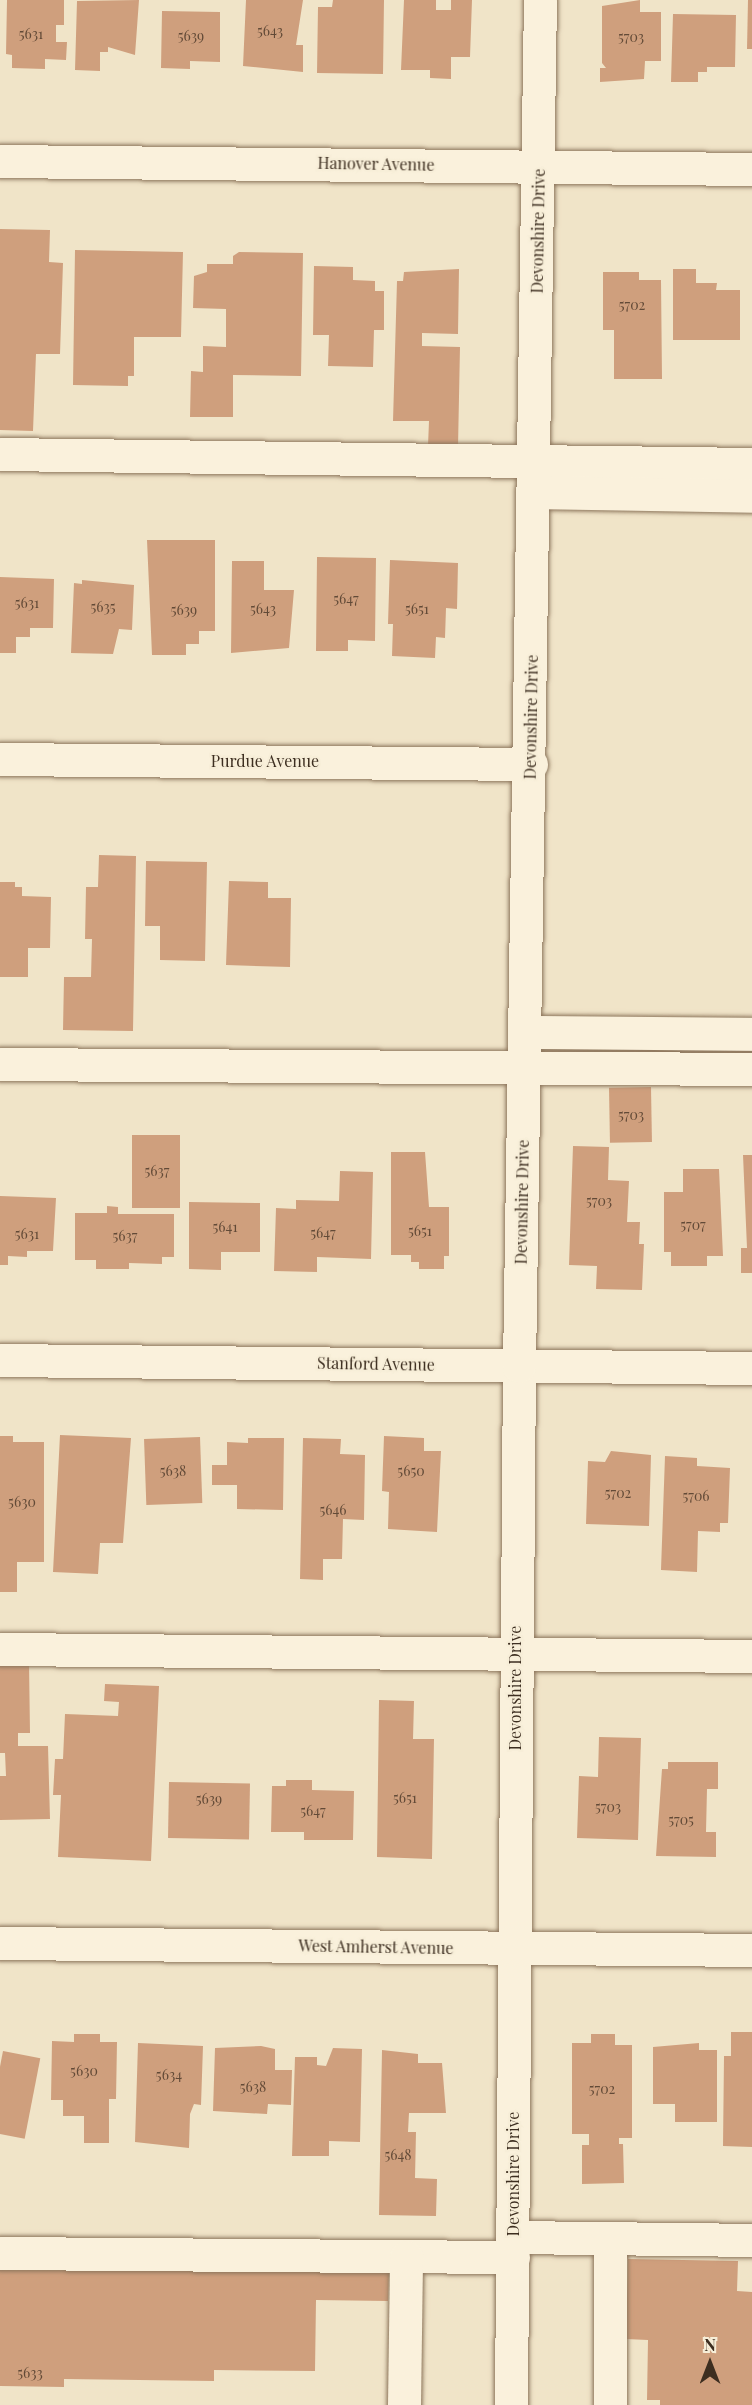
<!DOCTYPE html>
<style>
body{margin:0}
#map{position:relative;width:752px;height:2405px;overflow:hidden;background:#f0e4c8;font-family:"Playfair Display",serif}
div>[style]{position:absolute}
.building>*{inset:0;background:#cf9f7d;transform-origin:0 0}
.roads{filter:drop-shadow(0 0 2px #8d765c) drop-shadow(0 0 2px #8d765c)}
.minor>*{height:33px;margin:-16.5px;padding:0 16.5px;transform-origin:16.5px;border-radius:16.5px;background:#faf1dc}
span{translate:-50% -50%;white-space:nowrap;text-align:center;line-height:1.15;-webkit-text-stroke:4.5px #f7eed8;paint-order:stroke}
.number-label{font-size:14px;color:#624a37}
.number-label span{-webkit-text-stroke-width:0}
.street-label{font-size:16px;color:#3d2e20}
.north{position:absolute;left:680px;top:2333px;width:60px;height:60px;-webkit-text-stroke:4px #f7eed8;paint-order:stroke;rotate:0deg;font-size:16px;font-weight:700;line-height:24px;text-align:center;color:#3d2e20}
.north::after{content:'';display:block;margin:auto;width:21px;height:27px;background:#3d2e20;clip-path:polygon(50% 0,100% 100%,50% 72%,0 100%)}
</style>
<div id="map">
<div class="building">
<i style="clip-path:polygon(7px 0,64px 0,64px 25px,56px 25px,56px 42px,67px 42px,66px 60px,45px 59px,45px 69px,12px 68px,12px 55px,6px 54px)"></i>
<i style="clip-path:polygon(139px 0,135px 55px,108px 47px,108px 52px,100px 52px,100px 71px,75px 70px,77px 1px)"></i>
<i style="clip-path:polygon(246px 0,303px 0,296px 45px,303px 45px,303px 72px,243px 66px)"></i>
<i style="clip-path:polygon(333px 0,384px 0,383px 74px,317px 73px,318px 7px,332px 7px)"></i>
<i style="clip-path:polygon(404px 0,436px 0,436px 10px,451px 10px,451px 0,472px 0,470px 57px,451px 57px,451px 79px,430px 78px,430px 70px,401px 70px)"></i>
<i style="clip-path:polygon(640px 0,640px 12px,661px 12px,661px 61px,645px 61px,644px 79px,600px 82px,600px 68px,606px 68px,602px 63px,602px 6px)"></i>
<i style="clip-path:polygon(748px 0,752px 0,752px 49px,747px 49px)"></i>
<i style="clip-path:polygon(162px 11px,220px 12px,220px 62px,190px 61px,190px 69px,161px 68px)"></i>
<i style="clip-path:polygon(673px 14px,736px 15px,735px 67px,707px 67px,707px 72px,698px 72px,698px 82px,671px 82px)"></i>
<i style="clip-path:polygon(0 229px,50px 230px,49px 262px,63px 263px,60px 354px,36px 354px,33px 431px,0 430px)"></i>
<i style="clip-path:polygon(75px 250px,183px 252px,181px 337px,134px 337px,134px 376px,128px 376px,128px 386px,73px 385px)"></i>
<i style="clip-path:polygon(239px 252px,303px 253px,301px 376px,233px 375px,233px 417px,190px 417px,191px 371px,203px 372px,203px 346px,226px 347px,226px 309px,193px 308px,194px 276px,207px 272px,207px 264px,233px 264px,233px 256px)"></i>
<i style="clip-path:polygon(314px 266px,353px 267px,353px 280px,375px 281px,375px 291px,384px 291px,384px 330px,374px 330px,373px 367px,328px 366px,329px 335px,313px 335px)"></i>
<i style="clip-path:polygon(459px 269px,458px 334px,422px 333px,422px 346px,460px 347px,458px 447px,428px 446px,429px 421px,393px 421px,397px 281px,403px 281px,404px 272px)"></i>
<i style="clip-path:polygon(673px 269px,696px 269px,696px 283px,717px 283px,716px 290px,740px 290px,740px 340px,673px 340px)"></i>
<i style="clip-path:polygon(603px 272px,639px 272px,639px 280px,661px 280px,662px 379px,614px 379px,614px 330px,603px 330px)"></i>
<i style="clip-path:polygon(147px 540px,215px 540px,215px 631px,199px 631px,199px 644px,186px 644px,186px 655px,152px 655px)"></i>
<i style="clip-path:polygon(317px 557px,376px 558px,375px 641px,348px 640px,348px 651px,316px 651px)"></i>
<i style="clip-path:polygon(390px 560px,458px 563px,457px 609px,446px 608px,445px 638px,436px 637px,435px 658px,392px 656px,393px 624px,388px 624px)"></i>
<i style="clip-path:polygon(232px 561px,264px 561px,264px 590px,294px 590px,289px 648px,231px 653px)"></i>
<i style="clip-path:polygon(0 577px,54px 579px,53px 628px,30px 628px,30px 637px,16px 637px,16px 653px,0 653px)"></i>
<i style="clip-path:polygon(82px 580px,134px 585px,132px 630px,119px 629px,113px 654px,71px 653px,74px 583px,82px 584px)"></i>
<i style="clip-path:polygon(99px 855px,136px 856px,133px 1031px,63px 1030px,64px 977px,91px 977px,92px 939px,85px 939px,86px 887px,98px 887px)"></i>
<i style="clip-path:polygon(146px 861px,207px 862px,205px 961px,160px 960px,160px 926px,145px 926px)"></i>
<i style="clip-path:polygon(229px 881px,268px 882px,268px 898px,291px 898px,290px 967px,226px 965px)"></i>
<i style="clip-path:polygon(0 882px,15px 882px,15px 887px,22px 887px,22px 896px,51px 897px,50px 948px,28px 948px,28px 977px,0 977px)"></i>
<i style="left:651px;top:1087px;width:55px;height:42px;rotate:89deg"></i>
<i style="left:132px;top:1135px;width:48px;height:73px"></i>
<i style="clip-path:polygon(573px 1146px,609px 1147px,608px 1180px,629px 1181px,627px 1222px,640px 1222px,639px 1244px,644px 1244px,642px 1290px,596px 1289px,597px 1266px,569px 1265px)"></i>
<i style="clip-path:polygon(391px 1152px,425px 1152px,429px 1207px,449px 1207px,449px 1256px,444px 1256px,444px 1269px,419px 1269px,419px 1262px,411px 1262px,411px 1255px,391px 1255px)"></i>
<i style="clip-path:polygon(743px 1155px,752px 1155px,752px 1273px,741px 1273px,741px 1248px,747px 1248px)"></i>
<i style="clip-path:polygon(683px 1169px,719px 1169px,723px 1256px,707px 1256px,707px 1266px,671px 1266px,671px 1252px,664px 1252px,664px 1192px,683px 1192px)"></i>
<i style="clip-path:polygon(340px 1171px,373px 1172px,371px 1259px,317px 1257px,317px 1272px,274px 1271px,276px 1208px,296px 1209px,296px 1200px,339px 1201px)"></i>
<i style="clip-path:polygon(0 1196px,56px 1198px,53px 1251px,27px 1251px,27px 1257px,8px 1256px,8px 1265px,0 1265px)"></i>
<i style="clip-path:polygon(189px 1202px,260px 1203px,260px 1252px,221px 1252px,221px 1270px,189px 1269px)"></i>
<i style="clip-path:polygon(107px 1206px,118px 1207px,118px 1214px,174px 1214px,174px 1257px,162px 1257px,162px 1264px,129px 1263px,129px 1269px,96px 1269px,96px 1260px,75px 1260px,75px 1213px,107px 1213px)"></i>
<i style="clip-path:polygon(60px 1435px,131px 1438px,123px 1543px,100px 1543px,98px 1574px,53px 1572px)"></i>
<i style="clip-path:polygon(0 1436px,13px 1436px,13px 1442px,44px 1442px,44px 1562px,17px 1562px,17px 1592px,0 1592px)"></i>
<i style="clip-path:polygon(384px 1436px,424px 1438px,424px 1451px,441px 1451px,437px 1532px,388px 1529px,389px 1492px,382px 1491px)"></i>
<i style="left:200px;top:1437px;width:66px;height:56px;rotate:88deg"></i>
<i style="clip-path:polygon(248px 1438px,284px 1438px,283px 1510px,237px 1509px,237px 1485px,212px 1485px,212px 1465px,227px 1465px,227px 1442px,248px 1443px)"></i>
<i style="clip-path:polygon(303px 1438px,341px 1439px,340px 1454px,365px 1455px,364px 1520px,343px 1519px,342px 1559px,323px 1559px,323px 1580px,300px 1579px)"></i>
<i style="clip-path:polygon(611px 1451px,651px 1455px,649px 1526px,586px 1524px,588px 1461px,605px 1462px)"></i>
<i style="clip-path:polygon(665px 1456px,697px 1458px,697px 1466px,730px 1468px,728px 1523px,720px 1523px,720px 1532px,698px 1531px,697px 1572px,661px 1570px)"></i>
<i style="clip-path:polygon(29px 1662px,30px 1733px,18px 1733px,18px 1746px,48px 1746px,50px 1819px,0 1820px,0 1776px,6px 1776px,5px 1753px,0 1753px,0 1663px)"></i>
<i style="clip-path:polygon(105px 1684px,159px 1686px,151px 1861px,58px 1857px,61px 1795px,53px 1795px,55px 1759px,63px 1759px,65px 1714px,118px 1716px,119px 1702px,104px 1701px)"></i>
<i style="clip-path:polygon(379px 1700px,414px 1701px,413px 1739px,434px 1739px,432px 1859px,377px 1857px)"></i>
<i style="clip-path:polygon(599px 1737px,641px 1738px,638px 1840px,577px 1838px,579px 1776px,598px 1777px)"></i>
<i style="clip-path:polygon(668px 1762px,718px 1762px,718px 1789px,707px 1789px,706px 1832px,716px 1832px,716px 1857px,656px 1856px,662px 1769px,668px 1769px)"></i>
<i style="clip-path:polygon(286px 1780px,312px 1780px,312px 1790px,354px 1791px,353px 1840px,304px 1840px,304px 1832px,271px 1832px,272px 1786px,286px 1786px)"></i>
<i style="left:169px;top:1782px;width:81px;height:56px;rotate:1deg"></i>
<i style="clip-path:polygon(731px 2032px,752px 2032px,752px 2147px,723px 2146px,724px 2056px,731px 2056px)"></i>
<i style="clip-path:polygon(74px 2034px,100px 2034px,100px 2042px,117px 2042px,116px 2099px,109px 2099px,109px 2143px,84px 2143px,84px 2116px,63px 2116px,63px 2100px,51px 2100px,52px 2041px,74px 2042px)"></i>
<i style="clip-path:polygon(591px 2034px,615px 2034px,615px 2045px,632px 2045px,632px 2138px,619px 2138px,619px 2144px,623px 2144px,624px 2183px,582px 2184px,582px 2145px,589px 2145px,589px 2134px,572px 2134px,572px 2043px,591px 2043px)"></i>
<i style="clip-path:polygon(138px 2043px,203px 2046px,201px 2105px,194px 2104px,190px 2114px,189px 2148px,135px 2142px)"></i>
<i style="clip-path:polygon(699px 2043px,699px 2050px,717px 2050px,717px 2122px,675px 2122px,675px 2104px,653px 2104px,653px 2047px)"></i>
<i style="clip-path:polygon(261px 2046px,275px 2049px,275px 2070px,292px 2070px,291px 2105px,268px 2104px,267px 2114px,213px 2111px,215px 2048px)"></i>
<i style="clip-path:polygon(333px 2048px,362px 2049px,360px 2142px,329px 2141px,329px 2156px,292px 2156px,295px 2057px,317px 2057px,317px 2065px,326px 2066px)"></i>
<i style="clip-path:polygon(382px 2050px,418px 2054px,418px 2063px,442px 2063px,446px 2113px,409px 2113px,408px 2132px,416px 2132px,415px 2178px,437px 2179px,436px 2216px,379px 2215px)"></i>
<i style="left:3px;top:2051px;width:38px;height:82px;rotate:11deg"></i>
<i style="clip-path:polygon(628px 2259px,738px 2261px,737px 2291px,752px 2292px,752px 2405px,660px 2405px,660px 2400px,647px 2400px,648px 2340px,626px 2339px)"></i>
<i style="clip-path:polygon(0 2270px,389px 2271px,388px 2301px,316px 2300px,315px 2371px,214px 2370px,214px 2381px,64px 2379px,64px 2387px,0 2386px)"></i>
</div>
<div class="roads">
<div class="minor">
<i style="left:0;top:161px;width:752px;rotate:0.61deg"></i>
<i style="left:0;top:454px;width:752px;rotate:0.76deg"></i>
<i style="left:533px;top:492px;width:219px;rotate:1deg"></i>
<i style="left:0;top:759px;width:531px;rotate:0.54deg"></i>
<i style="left:526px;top:1032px;width:226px;rotate:0.5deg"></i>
<i style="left:0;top:1064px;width:752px;rotate:0.38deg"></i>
<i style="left:0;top:1360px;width:752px;rotate:0.61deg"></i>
<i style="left:0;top:1649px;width:752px;rotate:0.53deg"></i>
<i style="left:0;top:1943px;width:752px;rotate:0.53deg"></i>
<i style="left:513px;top:2237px;width:239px;rotate:0.7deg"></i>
<i style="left:0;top:2253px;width:513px;rotate:0.45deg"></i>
<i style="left:404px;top:2405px;width:148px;rotate:-89.2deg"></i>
<i style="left:511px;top:2405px;width:1039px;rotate:-89.56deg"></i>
<i style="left:519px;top:1366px;width:1366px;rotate:-89.12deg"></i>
<i style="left:610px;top:2405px;width:166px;rotate:-90deg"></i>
</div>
</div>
<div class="number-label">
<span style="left:270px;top:31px">5643</span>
<span style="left:31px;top:34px">5631</span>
<span style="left:191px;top:36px">5639</span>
<span style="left:631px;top:37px">5703</span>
<span style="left:632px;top:305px">5702</span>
<span style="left:346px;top:599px">5647</span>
<span style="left:27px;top:603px">5631</span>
<span style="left:103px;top:607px">5635</span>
<span style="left:263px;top:609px">5643</span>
<span style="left:417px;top:609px">5651</span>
<span style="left:184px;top:610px">5639</span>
<span style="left:631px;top:1115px">5703</span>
<span style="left:157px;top:1171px">5637</span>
<span style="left:599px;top:1201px">5703</span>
<span style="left:693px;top:1225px">5707</span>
<span style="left:225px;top:1227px">5641</span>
<span style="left:420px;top:1231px">5651</span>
<span style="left:323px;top:1233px">5647</span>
<span style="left:27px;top:1234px">5631</span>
<span style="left:125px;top:1236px">5637</span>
<span style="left:173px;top:1471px">5638</span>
<span style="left:411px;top:1471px">5650</span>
<span style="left:618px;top:1493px">5702</span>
<span style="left:696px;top:1496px">5706</span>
<span style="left:22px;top:1502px">5630</span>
<span style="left:333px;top:1510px">5646</span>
<span style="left:405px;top:1798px">5651</span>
<span style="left:209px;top:1799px">5639</span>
<span style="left:608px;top:1807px">5703</span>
<span style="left:313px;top:1811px">5647</span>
<span style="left:681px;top:1820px">5705</span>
<span style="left:84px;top:2071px">5630</span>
<span style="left:169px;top:2075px">5634</span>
<span style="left:253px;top:2087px">5638</span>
<span style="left:602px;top:2089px">5702</span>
<span style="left:398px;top:2155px">5648</span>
<span style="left:30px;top:2373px">5633</span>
</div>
<div class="street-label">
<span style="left:376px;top:164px;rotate:1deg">Hanover Avenue</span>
<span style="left:538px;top:231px;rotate:-89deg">Devonshire Drive</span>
<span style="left:531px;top:717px;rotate:-89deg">Devonshire Drive</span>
<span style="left:265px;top:761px">Purdue Avenue</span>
<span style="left:522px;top:1202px;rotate:-89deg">Devonshire Drive</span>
<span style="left:376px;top:1364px;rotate:1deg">Stanford Avenue</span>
<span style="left:515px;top:1688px;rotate:-90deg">Devonshire Drive</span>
<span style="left:376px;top:1947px;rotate:1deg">West Amherst Avenue</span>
<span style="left:513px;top:2174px;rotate:-90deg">Devonshire Drive</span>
</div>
<div class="north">N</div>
</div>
